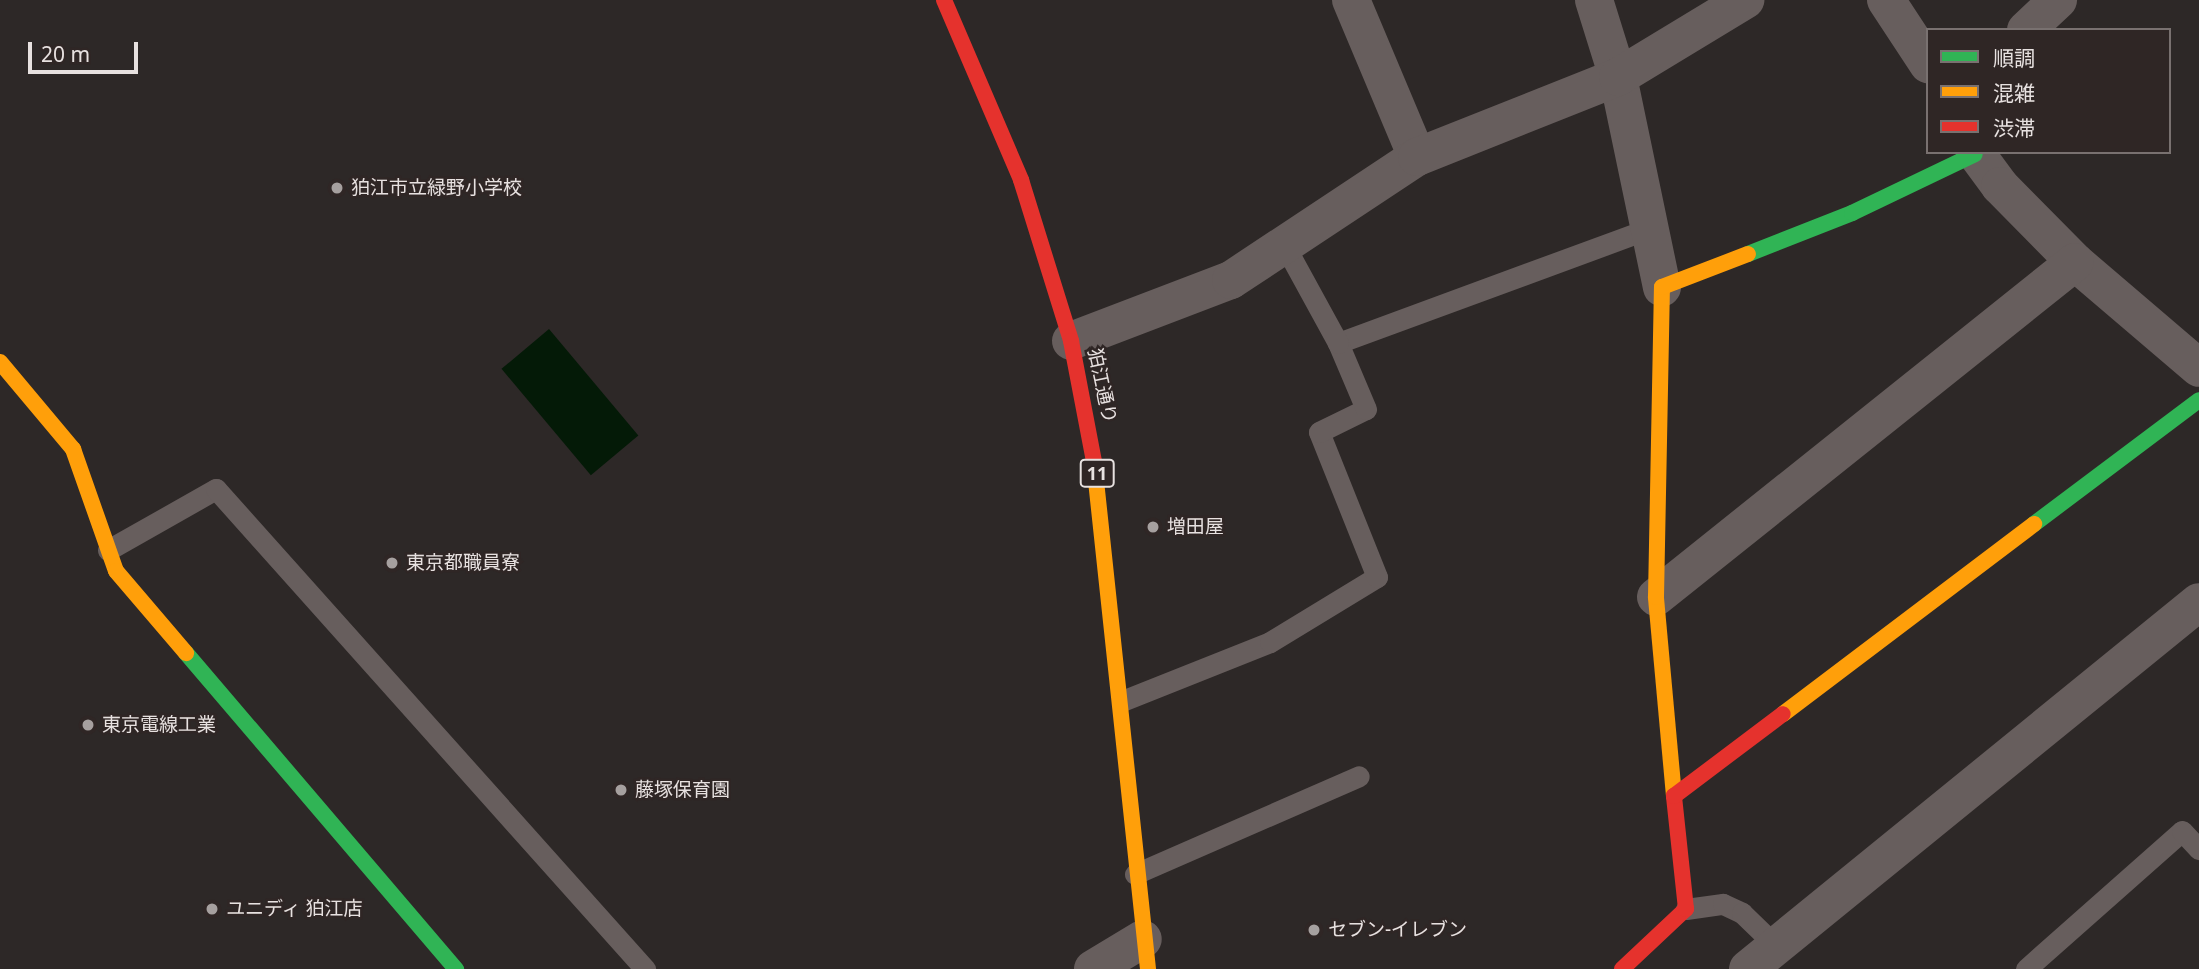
<!DOCTYPE html>
<meta charset="utf-8">
<style>
body{margin:0}
#map{position:relative;width:2199px;height:969px;overflow:hidden;background:#2d2827;font-family:"Noto Sans","Noto Sans JP",sans-serif}
div>[style]{position:absolute}
.water>*{inset:0;background:#041a07;transform-origin:0 0}
.lane>*{height:21px;margin:-10.5px;padding:0 10.5px;transform-origin:10.5px;border-radius:10.5px;background:#675e5d}
.street>*{height:38px;margin:-19px;padding:0 19px;transform-origin:19px;border-radius:19px;background:#675e5d}
.fast>*{height:16px;margin:-8px;padding:0 8px;transform-origin:8px;border-radius:8px;background:#30b455}
.slow>*{height:16px;margin:-8px;padding:0 8px;transform-origin:8px;border-radius:8px;background:#ff9f0a}
.jam>*{height:16px;margin:-8px;padding:0 8px;transform-origin:8px;border-radius:8px;background:#e5322d}
.dots>*{width:19px;height:19px;translate:-50% -50%;box-sizing:border-box;border:4px solid #2f2625;border-radius:50%}
span{translate:-50% -50%;white-space:nowrap;text-align:center;line-height:1.15;-webkit-text-stroke:5px #2f2625;paint-order:stroke}
.shield-label span{padding:2px 5px;background:#2f2625;border:2px solid;border-radius:5px;-webkit-text-stroke-width:0}
.shield-label{font-size:18px;color:#e7e1e0;font-weight:700}
.poi-label{font-size:19px;color:#e7e1e0}
.left{translate:0 -50%;text-align:left}
.street-label{font-size:19px;color:#e7e1e0}
.legend{position:absolute;left:1926px;top:28px;width:245px;height:126px;box-sizing:border-box;background:#2f2625;border:2px solid #797170;margin:0;padding:9px 12px;list-style:none;font-size:21px;color:#e7e1e0}
.legend li{display:flex;align-items:center;gap:14px;height:35px}
.legend b{width:35px;border:2px solid #797170}
.scale{position:absolute;left:28px;top:42px;width:110px;height:32px;box-sizing:border-box;border:4px solid #e7e1e0;border-top:0;padding-left:9px;font-size:21px;line-height:24px;white-space:nowrap;color:#e7e1e0;-webkit-text-stroke:5px #2f2625;paint-order:stroke}
</style>
<div id="map">
<div class="water">
<i style="left:549px;top:329px;width:139px;height:62px;rotate:50deg"></i>
</div>
<div class="lane">
<i style="left:1338px;top:343px;width:333px;rotate:-20.2deg"></i>
<i style="left:108px;top:550px;width:124px;rotate:-29.5deg"></i>
<i style="left:216px;top:489px;width:644px;rotate:48.21deg"></i>
<i style="left:1122px;top:701px;width:159px;rotate:-21.7deg"></i>
<i style="left:1270px;top:642px;width:125px;rotate:-31.3deg"></i>
<i style="left:1377px;top:577px;width:156px;rotate:-111.8deg"></i>
<i style="left:1319px;top:432px;width:52px;rotate:-26.1deg"></i>
<i style="left:1366px;top:409px;width:72px;rotate:-113deg"></i>
<i style="left:1338px;top:343px;width:108px;rotate:-118.7deg"></i>
<i style="left:1135px;top:874px;width:244px;rotate:-23.6deg"></i>
<i style="left:1686px;top:909px;width:37px;rotate:-8deg"></i>
<i style="left:1723px;top:904px;width:21px;rotate:25deg"></i>
<i style="left:1742px;top:913px;width:45px;rotate:44.1deg"></i>
<i style="left:2026px;top:969px;width:208px;rotate:-41.5deg"></i>
<i style="left:2182px;top:831px;width:25px;rotate:47deg"></i>
</div>
<div class="street">
<i style="left:1351px;top:0;width:170px;rotate:67.2deg"></i>
<i style="left:1594px;top:0;width:81px;rotate:72.7deg"></i>
<i style="left:1618px;top:77px;width:215px;rotate:78.2deg"></i>
<i style="left:1886px;top:0;width:77px;rotate:56.7deg"></i>
<i style="left:2026px;top:30px;width:44px;rotate:-43.2deg"></i>
<i style="left:1975px;top:152px;width:42px;rotate:53.7deg"></i>
<i style="left:2000px;top:186px;width:107px;rotate:45.4deg"></i>
<i style="left:2075px;top:262px;width:163px;rotate:40.5deg"></i>
<i style="left:1071px;top:341px;width:171px;rotate:-20.9deg"></i>
<i style="left:1231px;top:280px;width:223px;rotate:-33.5deg"></i>
<i style="left:1417px;top:157px;width:216px;rotate:-21.7deg"></i>
<i style="left:1618px;top:77px;width:149px;rotate:-31.2deg"></i>
<i style="left:1656px;top:597px;width:536px;rotate:-38.64deg"></i>
<i style="left:1093px;top:969px;width:58px;rotate:-31deg"></i>
<i style="left:1748px;top:969px;width:581px;rotate:-39.14deg"></i>
</div>
<div class="fast">
<i style="left:1748px;top:254px;width:112px;rotate:-21.5deg"></i>
<i style="left:1852px;top:213px;width:136px;rotate:-25.6deg"></i>
<i style="left:2034px;top:524px;width:206px;rotate:-36.9deg"></i>
<i style="left:186px;top:653px;width:416px;rotate:49.5deg"></i>
</div>
<div class="slow">
<i style="left:0;top:362px;width:114px;rotate:50deg"></i>
<i style="left:73px;top:449px;width:129px;rotate:70.6deg"></i>
<i style="left:116px;top:571px;width:108px;rotate:49.5deg"></i>
<i style="left:1094px;top:462px;width:510px;rotate:83.92deg"></i>
<i style="left:1783px;top:714px;width:315px;rotate:-37.1deg"></i>
<i style="left:1674px;top:796px;width:200px;rotate:-95.2deg"></i>
<i style="left:1656px;top:597px;width:310px;rotate:-88.9deg"></i>
<i style="left:1662px;top:287px;width:92px;rotate:-21deg"></i>
</div>
<div class="jam">
<i style="left:944px;top:0;width:196px;rotate:66.8deg"></i>
<i style="left:1021px;top:180px;width:169px;rotate:72.7deg"></i>
<i style="left:1071px;top:341px;width:123px;rotate:79.2deg"></i>
<i style="left:1622px;top:969px;width:88px;rotate:-43.2deg"></i>
<i style="left:1686px;top:909px;width:114px;rotate:-96.1deg"></i>
<i style="left:1674px;top:796px;width:136px;rotate:-37deg"></i>
</div>
<div class="dots">
<i style="left:337px;top:188px;background:#a6a09f"></i>
<i style="left:1153px;top:527px;background:#a6a09f"></i>
<i style="left:392px;top:563px;background:#a6a09f"></i>
<i style="left:88px;top:725px;background:#a6a09f"></i>
<i style="left:621px;top:790px;background:#a6a09f"></i>
<i style="left:212px;top:909px;background:#a6a09f"></i>
<i style="left:1314px;top:930px;background:#a6a09f"></i>
</div>
<div class="shield-label">
<span style="left:1097px;top:473px">11</span>
</div>
<div class="poi-label">
<span class="left" style="left:351px;top:188px">狛江市立緑野小学校</span>
<span class="left" style="left:1167px;top:527px">増田屋</span>
<span class="left" style="left:406px;top:563px">東京都職員寮</span>
<span class="left" style="left:102px;top:725px">東京電線工業</span>
<span class="left" style="left:635px;top:790px">藤塚保育園</span>
<span class="left" style="left:226px;top:909px">ユニディ 狛江店</span>
<span class="left" style="left:1328px;top:930px">セブン-イレブン</span>
</div>
<div class="street-label">
<span style="left:1102px;top:386px;rotate:78deg">狛江通り</span>
</div>
<ul class="legend">
<li><b style="height:9px;background:#30b455"></b>順調</li>
<li><b style="height:9px;background:#ff9f0a"></b>混雑</li>
<li><b style="height:9px;background:#e5322d"></b>渋滞</li>
</ul>
<div class="scale">20 m</div>
</div>
